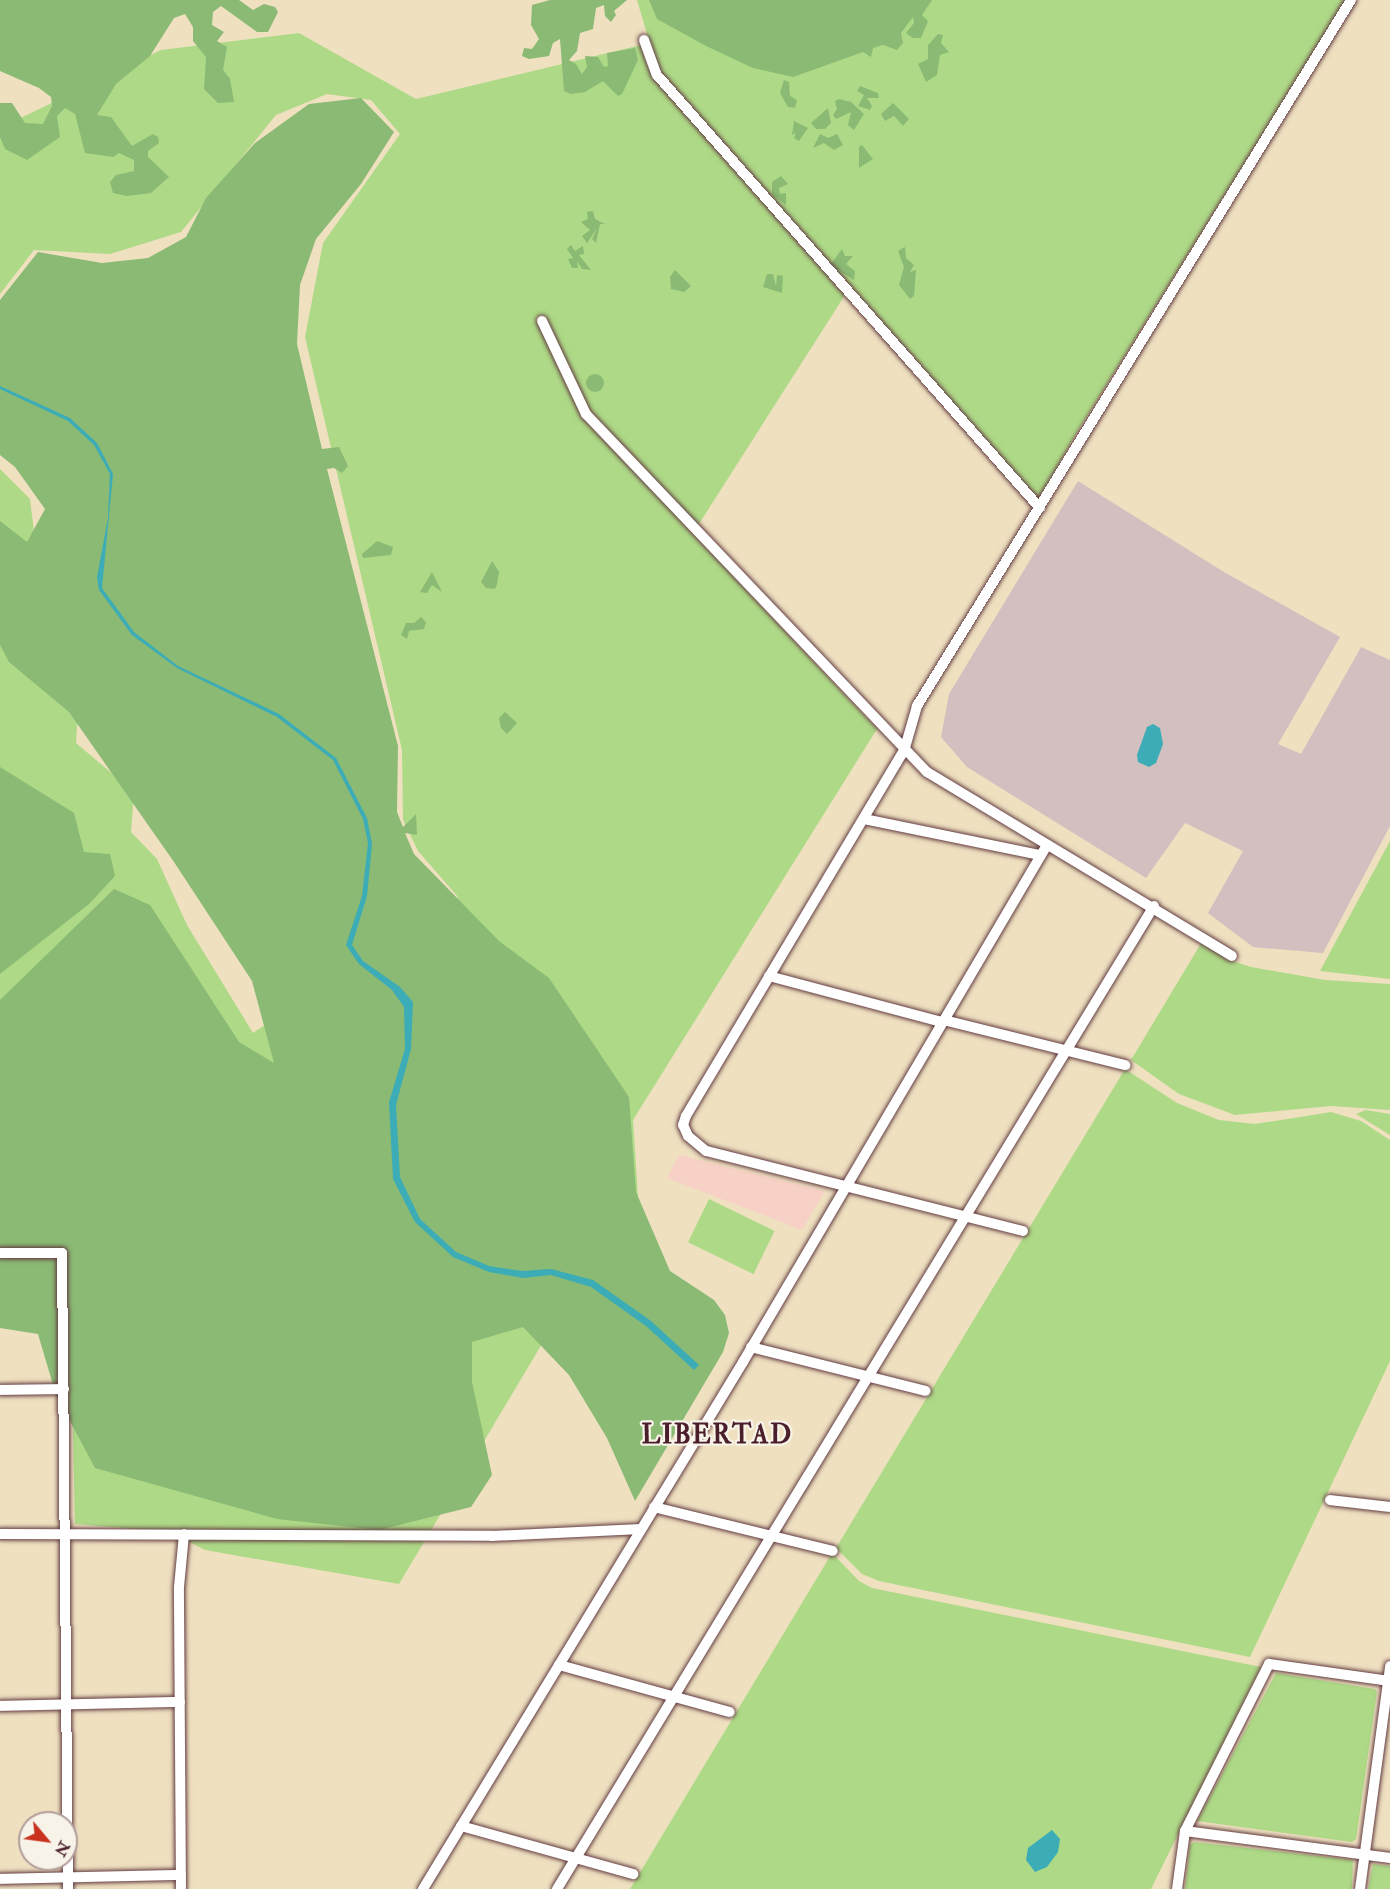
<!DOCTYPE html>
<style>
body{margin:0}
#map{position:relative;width:1390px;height:1889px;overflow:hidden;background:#efe0c0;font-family:"IM FELL Double Pica",serif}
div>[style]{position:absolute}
.built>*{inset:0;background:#f7d1c6}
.industrial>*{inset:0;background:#d2bfbf}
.green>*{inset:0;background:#aeda87;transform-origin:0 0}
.forest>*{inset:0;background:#8aba74}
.round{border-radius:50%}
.water>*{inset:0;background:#3cacb7}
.roads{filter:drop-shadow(0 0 2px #633c41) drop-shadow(0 0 2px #633c41)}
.minor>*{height:10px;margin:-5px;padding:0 5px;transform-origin:5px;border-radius:5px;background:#fff}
span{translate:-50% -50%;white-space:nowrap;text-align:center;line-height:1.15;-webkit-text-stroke:4.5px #f7f3e8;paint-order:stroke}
.district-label{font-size:26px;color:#4a1f2b;font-weight:700;letter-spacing:1.5px}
.north{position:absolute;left:18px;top:1811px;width:60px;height:60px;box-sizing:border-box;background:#f7f3e8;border:2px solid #b29e9c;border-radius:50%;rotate:119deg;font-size:16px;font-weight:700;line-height:24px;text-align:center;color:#4a1f2b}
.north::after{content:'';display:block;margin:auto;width:21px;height:27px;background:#c8321e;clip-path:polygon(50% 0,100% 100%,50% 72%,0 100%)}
</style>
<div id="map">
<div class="built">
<i style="clip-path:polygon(679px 1155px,825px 1191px,802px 1230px,667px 1178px)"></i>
</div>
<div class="industrial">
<i style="clip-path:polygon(1078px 481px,1224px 572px,1340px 637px,1278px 744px,1301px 754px,1361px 647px,1390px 660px,1390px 826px,1323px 953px,1253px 947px,1208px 913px,1243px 851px,1185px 823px,1146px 878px,967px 767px,941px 737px,949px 694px)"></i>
</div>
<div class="green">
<i style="clip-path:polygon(637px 0,1346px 0,1074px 437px,1039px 500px,659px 75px)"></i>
<i style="clip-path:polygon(299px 33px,416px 99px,641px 45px,655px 79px,845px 295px,697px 527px,590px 411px,542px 315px,536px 318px,584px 418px,877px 729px,633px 1120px,640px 1228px,583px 1275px,399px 1584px,205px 1550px,170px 1532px,75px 1524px,69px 1256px,0 1248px,0 469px,30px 499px,45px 621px,80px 682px,76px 743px,134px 792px,131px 832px,157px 859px,187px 925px,253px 1033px,458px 897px,418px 851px,403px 820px,402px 750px,305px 337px,323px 243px,400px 134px,371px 100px,327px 94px,276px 115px,181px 232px,110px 254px,34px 250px,0 294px,0 128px,161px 50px)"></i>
<i style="clip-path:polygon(1390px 841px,1390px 979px,1320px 971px)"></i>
<i style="clip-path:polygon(1203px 940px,1230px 960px,1251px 967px,1325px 980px,1390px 984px,1390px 1110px,1331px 1106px,1235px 1115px,1179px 1094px,1131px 1060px)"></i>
<i style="clip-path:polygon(1125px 1069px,1177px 1103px,1219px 1120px,1255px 1124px,1331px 1112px,1361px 1121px,1390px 1140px,1390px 1361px,1250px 1657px,879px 1581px,862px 1574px,836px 1548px)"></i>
<i style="clip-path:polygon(1366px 1110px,1390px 1114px,1390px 1135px,1356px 1114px)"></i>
<i style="left:709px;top:1199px;width:73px;height:48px;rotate:26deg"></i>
<i style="clip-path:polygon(832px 1553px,859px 1581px,872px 1588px,1261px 1667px,1151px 1889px,630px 1889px)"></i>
<i style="clip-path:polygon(1276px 1673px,1375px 1689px,1377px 1692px,1356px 1839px,1352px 1842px,1197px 1821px)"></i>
<i style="clip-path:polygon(1194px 1842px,1353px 1860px,1352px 1889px,1185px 1889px,1190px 1845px)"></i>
<i style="clip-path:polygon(1373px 1864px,1390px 1866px,1390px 1889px,1368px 1889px)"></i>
</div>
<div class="forest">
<i style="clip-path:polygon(0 0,239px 0,253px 10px,264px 4px,275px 7px,278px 12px,268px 32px,257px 32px,221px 6px,213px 12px,212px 25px,224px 32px,217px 41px,227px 47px,223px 70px,230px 79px,234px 102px,218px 103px,204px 89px,206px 57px,193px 41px,193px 27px,185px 14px,174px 18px,150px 56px,116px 84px,97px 115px,111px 117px,132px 146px,153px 134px,158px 137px,159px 143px,148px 151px,148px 157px,169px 177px,151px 193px,127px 196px,113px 193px,110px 182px,116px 175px,134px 171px,134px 160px,119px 153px,113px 157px,85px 153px,75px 114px,65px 108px,57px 116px,60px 137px,27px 160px,5px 149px,0 137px,0 103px,12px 103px,25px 123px,43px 124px,52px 106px,51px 97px,39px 88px,0 71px)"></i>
<i style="clip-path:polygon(550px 0,627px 0,614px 11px,616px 15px,611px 22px,605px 16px,604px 5px,596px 8px,593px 29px,580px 33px,577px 51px,569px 60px,576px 64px,582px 74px,587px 67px,585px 56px,598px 57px,604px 67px,608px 66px,607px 53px,635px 48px,638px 60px,622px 94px,618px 96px,603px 81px,585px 92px,571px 94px,564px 91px,560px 39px,553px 43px,549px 56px,529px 59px,522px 56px,524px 48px,532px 49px,539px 39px,531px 25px,532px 5px)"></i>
<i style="clip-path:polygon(649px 0,932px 0,922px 15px,928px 21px,921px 38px,913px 38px,906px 33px,914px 23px,913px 17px,901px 33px,903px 43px,897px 50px,883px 45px,873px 48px,871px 57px,863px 52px,793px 77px,753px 68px,706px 46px,657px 19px)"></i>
<i style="clip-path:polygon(938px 34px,943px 35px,941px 43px,949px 52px,940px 55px,937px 75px,926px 82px,918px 64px,928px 59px,928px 45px)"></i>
<i style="clip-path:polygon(784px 80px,789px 82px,790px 96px,797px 100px,795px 108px,788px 107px,780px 93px)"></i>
<i style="clip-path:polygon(860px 86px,878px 93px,879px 98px,867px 98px,872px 106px,870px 110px,858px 106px,864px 95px,857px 91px)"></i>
<i style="clip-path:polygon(361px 98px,394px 132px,361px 184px,316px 239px,300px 285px,297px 344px,322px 449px,339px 447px,348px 466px,342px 473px,334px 468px,327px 469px,398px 746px,397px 812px,403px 827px,416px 814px,417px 835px,405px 833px,414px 854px,499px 941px,549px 978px,629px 1097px,636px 1192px,670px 1271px,714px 1300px,725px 1315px,729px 1333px,723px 1352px,635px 1501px,607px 1438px,569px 1375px,523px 1327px,472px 1342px,472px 1382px,492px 1475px,471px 1507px,379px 1530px,277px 1519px,95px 1468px,56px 1395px,38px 1334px,0 1328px,0 1000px,114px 889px,150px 905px,239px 1042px,274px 1063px,252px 981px,174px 862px,69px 712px,9px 662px,0 645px,0 521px,27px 542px,45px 509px,15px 467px,0 455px,0 300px,38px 252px,102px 263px,148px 258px,186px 237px,206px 198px,255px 143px,309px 104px)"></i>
<i style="clip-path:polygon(839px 99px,851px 102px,864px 114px,854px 130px,848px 125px,851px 112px,836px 119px,833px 115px,837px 109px,835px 101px)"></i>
<i style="clip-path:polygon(893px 103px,909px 119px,903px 126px,894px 116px,885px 121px,881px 114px)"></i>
<i style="clip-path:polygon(828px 108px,831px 123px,825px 129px,816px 129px,811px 123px)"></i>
<i style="clip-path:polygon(794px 121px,808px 128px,799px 141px,794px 138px,796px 133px,792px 135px)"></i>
<i style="clip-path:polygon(820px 134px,828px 138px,837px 134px,843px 145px,834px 150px,824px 143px,813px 148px)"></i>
<i style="clip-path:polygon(862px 145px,873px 159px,859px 168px,859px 147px)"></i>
<i style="clip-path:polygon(781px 176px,788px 184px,779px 188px,780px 194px,786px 193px,786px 205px,772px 194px,772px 182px)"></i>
<i style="clip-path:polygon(593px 211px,595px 219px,605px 224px,600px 224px,596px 243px,592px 239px,597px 228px,587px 243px,582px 236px,590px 230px,581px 222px,588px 219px,587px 212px)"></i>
<i style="clip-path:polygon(571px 245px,575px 251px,583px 246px,584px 254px,579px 255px,591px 270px,582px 269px,577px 261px,578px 268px,572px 268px,568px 259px,573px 258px,567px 249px)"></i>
<i style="clip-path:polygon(905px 247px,906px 258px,914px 265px,910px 272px,916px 270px,914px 296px,910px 299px,899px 285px,904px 267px,898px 251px)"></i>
<i style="clip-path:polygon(842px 249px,845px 256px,853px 256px,846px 264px,855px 271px,854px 280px,830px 265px)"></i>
<i style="clip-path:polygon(675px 270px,691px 286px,684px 292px,671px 289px,670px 277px)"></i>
<i style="clip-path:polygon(767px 274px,773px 274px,776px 286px,777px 275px,783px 276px,782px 293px,763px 287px)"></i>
<i class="round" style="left:586px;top:374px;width:18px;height:18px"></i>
<i style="clip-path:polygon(377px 541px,393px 547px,391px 555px,363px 558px,362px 554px)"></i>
<i style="clip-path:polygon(492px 561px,499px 572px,497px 584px,495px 589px,486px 588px,481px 582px)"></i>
<i style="clip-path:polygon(432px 572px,442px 592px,432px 585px,427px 593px,420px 592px)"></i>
<i style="clip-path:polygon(421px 617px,426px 622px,424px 629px,409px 631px,407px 639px,401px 635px,406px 623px,414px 623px)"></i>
<i style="clip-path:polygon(505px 712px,517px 723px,507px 734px,501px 728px,499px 718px)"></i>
<i style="clip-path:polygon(0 767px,74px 813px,84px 852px,110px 854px,115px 876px,89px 904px,0 974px)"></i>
</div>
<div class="water">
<i style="clip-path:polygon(0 386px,70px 418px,97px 443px,113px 474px,102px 588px,134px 632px,178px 666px,279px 714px,336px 758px,367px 818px,372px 844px,367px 896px,352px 945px,363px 961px,400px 987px,413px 1002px,411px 1049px,396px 1105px,400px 1177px,420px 1219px,456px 1252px,489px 1266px,522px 1271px,551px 1269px,593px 1280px,651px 1321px,699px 1365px,694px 1370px,646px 1326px,591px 1287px,551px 1275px,523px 1278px,489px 1272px,453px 1257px,415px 1222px,393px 1179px,389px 1102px,405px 1049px,404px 1007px,392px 990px,359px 964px,346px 945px,362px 896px,368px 843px,363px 819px,333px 760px,277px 717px,177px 668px,132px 635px,99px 590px,97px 577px,108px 518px,110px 474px,94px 445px,68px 421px,0 389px)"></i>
<i style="clip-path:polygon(1153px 724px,1160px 728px,1163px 744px,1156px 763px,1149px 767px,1138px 762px,1137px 755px,1147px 727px)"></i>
<i style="clip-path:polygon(1052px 1830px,1060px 1839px,1058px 1852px,1047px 1867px,1035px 1872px,1026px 1860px,1028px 1848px)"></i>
</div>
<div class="roads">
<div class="minor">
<i style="left:644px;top:40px;width:37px;rotate:70deg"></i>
<i style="left:657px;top:75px;width:578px;rotate:48.51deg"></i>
<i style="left:542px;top:321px;width:103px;rotate:64.7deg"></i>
<i style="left:586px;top:414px;width:494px;rotate:46.4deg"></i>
<i style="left:927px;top:772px;width:356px;rotate:31.1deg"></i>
<i style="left:864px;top:819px;width:180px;rotate:11.6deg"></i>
<i style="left:769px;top:976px;width:179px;rotate:14.9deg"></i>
<i style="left:944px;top:1020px;width:187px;rotate:14deg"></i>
<i style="left:1023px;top:1231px;width:327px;rotate:-165.8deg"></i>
<i style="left:706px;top:1151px;width:23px;rotate:-140deg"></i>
<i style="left:688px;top:1136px;width:12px;rotate:-114deg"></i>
<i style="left:683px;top:1125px;width:9px;rotate:-72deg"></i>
<i style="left:686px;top:1116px;width:425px;rotate:-59.2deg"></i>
<i style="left:904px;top:751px;width:47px;rotate:-73.9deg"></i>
<i style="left:917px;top:706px;width:829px;rotate:-58.42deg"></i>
<i style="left:0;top:1253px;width:62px"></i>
<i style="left:62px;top:1253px;width:636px;rotate:89.46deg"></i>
<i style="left:751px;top:1347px;width:180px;rotate:14.1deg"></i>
<i style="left:0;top:1390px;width:64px;rotate:-0.9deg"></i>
<i style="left:1330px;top:1500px;width:60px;rotate:6.7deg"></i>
<i style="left:654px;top:1507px;width:184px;rotate:13.8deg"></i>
<i style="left:0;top:1534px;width:492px;rotate:0.2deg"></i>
<i style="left:492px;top:1536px;width:149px;rotate:-2.7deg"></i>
<i style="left:559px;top:1665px;width:177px;rotate:15.4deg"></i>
<i style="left:0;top:1706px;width:180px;rotate:-1.3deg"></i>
<i style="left:461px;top:1826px;width:179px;rotate:15.6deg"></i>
<i style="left:1185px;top:1831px;width:207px;rotate:7.5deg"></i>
<i style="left:0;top:1879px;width:181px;rotate:-1.3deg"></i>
<i style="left:181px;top:1889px;width:302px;rotate:-90.4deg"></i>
<i style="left:179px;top:1587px;width:53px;rotate:-84.6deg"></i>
<i style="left:423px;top:1889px;width:617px;rotate:-58.73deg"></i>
<i style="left:743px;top:1362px;width:600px;rotate:-59.54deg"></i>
<i style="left:557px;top:1889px;width:1150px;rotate:-58.73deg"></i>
<i style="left:1177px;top:1889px;width:59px;rotate:-82.1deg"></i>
<i style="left:1185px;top:1831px;width:187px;rotate:-63.3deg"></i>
<i style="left:1269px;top:1664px;width:122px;rotate:8deg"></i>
<i style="left:1360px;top:1889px;width:225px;rotate:-82.3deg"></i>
</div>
</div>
<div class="district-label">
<span style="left:717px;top:1436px">LIBERTAD</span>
</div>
<div class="north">N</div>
</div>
